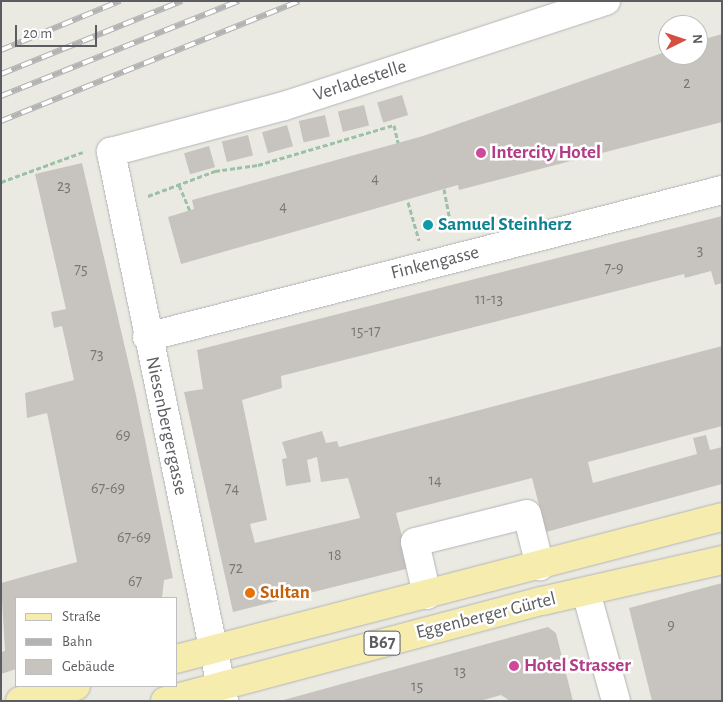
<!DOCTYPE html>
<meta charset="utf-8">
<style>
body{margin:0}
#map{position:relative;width:723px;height:702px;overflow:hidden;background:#ebeae2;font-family:"Alegreya Sans",sans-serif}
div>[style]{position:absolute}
.building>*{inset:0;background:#c7c4bf;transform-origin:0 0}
.path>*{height:3px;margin-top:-1.5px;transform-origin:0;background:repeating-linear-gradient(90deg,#9cc1a7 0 5px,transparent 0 7.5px)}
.roads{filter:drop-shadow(0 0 1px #b3b4b8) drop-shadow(0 0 1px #b3b4b8)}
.minor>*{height:28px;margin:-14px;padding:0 14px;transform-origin:14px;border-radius:14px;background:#fff}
.major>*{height:28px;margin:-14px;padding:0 14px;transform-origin:14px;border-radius:14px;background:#f5ecae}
.rail>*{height:5.5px;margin-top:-2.75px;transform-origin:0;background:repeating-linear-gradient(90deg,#fff 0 11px,#b2b3b3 0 22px);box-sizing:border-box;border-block:1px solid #b2b3b3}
.dots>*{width:14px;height:14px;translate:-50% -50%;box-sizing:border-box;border:2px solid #fff;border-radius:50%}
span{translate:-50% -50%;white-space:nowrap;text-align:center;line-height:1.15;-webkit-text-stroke:5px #fff;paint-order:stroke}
.number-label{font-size:16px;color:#767778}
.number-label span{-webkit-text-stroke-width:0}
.shield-label span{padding:1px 4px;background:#fff;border:1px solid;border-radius:4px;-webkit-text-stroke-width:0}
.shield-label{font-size:18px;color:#5b5d61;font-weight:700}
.street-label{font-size:19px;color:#5b5d61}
.hotel-label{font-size:19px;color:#b23c85;font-weight:700}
.left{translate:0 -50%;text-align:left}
.culture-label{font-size:19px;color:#0d838f;font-weight:700}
.food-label{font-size:19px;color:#c56008;font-weight:700}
.frame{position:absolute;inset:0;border:2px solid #5b5d61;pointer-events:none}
.legend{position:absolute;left:15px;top:597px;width:162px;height:90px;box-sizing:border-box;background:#fff;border:1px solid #bdbec0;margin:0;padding:6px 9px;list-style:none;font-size:15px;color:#5b5d61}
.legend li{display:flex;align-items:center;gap:10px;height:25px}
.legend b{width:25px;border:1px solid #bdbec0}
.north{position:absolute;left:658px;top:15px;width:50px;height:50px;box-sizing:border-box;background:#fff;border:1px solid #bdbec0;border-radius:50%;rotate:86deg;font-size:14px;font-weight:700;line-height:20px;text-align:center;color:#5b5d61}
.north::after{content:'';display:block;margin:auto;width:18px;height:22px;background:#d44f3f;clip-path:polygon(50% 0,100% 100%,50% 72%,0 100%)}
.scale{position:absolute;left:15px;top:25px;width:82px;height:22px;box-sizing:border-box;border:2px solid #5b5d61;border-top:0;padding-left:6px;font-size:15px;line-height:18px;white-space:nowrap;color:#5b5d61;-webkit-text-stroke:4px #fff;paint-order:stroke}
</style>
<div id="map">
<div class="building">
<i style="clip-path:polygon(722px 34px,722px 122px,459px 190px,458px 185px,181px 264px,168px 217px,194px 209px,192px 200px,423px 136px,668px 51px,668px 55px,698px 55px,698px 41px)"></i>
<i style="left:402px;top:95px;width:21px;height:26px;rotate:73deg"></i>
<i style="left:364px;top:105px;width:21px;height:27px;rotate:76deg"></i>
<i style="left:325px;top:115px;width:22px;height:27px;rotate:77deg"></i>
<i style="left:287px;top:125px;width:22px;height:26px;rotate:74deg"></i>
<i style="left:248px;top:135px;width:21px;height:27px;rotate:76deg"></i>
<i style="left:209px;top:146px;width:22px;height:26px;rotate:74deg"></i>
<i style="clip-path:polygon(82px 163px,136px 395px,173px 578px,164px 580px,162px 598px,16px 598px,16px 669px,1px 674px,1px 652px,5px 651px,1px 583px,77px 562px,47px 413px,27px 418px,25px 393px,74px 380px,62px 326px,54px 328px,51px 312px,66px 309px,35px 174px)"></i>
<i style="clip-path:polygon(722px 216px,722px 283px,715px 285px,711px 271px,685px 278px,684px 274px,281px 376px,282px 388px,242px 400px,267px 520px,250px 524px,255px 543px,360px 518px,348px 478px,321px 482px,317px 457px,307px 460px,311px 482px,286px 486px,282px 459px,287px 458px,282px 442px,322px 431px,326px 443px,337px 441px,339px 447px,722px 346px,722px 426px,588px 462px,593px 483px,697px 454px,693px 438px,706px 435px,710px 450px,722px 447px,722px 484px,546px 532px,532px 478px,396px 513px,410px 568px,233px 612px,184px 392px,203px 389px,197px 350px)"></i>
<i style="clip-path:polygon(722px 583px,722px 701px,652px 701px,629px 608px)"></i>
<i style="clip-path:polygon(548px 627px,556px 633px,573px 701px,510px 701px,501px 695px,480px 701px,280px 701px)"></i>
</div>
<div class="path">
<i style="left:1px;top:182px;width:87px;rotate:-20.1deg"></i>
<i style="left:179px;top:185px;width:28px;rotate:67deg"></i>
<i style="left:444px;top:189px;width:43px;rotate:79.2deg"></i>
<i style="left:148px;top:196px;width:72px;rotate:-20.5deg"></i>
<i style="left:215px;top:171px;width:43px;rotate:-7.9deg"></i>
<i style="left:258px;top:165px;width:142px;rotate:-16.4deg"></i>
<i style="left:394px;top:125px;width:18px;rotate:77deg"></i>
<i style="left:408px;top:202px;width:40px;rotate:74deg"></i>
</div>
<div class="roads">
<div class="minor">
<i style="left:147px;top:337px;width:593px;rotate:-14.34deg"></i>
<i style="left:586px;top:592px;width:113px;rotate:74.6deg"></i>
<i style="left:427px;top:595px;width:54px;rotate:-102.8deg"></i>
<i style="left:415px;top:542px;width:115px;rotate:-14deg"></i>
<i style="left:527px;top:514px;width:54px;rotate:76deg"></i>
<i style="left:224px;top:701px;width:561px;rotate:-101.63deg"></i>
<i style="left:111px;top:152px;width:179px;rotate:-14.9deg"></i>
<i style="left:284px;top:106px;width:339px;rotate:-18.1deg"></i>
</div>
<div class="major">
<i style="left:176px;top:659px;width:564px;rotate:-14.58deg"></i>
<i style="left:20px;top:701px;width:58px;rotate:-15deg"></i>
<i style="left:165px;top:701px;width:390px;rotate:-14.9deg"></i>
<i style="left:542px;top:601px;width:185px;rotate:-12.8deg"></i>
</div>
</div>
<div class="rail">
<i style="left:1px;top:50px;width:129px;rotate:-22.4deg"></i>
<i style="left:1px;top:74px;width:195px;rotate:-22deg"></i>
<i style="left:1px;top:96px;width:256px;rotate:-21.8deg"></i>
<i style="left:1px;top:121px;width:321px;rotate:-21.9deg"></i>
</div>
<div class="dots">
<i style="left:481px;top:153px;background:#d1479c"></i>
<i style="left:428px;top:225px;background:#0f9aa8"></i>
<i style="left:250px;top:593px;background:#e8710a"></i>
<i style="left:514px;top:666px;background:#d1479c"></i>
</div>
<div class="number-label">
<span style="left:687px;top:83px">2</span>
<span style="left:375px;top:178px">4</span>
<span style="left:64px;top:186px">23</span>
<span style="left:283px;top:206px">4</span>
<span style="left:700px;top:250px">3</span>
<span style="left:614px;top:268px">7-9</span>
<span style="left:81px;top:269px">75</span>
<span style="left:489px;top:299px">11-13</span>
<span style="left:366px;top:331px">15-17</span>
<span style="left:97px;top:354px">73</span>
<span style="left:123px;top:435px">69</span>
<span style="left:435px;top:480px">14</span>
<span style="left:108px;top:488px">67-69</span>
<span style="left:232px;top:488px">74</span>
<span style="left:134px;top:537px">67-69</span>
<span style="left:335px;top:555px">18</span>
<span style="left:236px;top:568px">72</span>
<span style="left:135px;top:581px">67</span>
<span style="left:671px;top:625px">9</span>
<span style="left:460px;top:671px">13</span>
<span style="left:417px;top:686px">15</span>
</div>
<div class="shield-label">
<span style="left:382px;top:643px">B67</span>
</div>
<div class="street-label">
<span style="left:360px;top:81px;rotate:-18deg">Verladestelle</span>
<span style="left:435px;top:263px;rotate:-14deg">Finkengasse</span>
<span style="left:166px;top:426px;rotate:78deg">Niesenbergergasse</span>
<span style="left:486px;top:616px;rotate:-14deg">Eggenberger Gürtel</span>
</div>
<div class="hotel-label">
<span class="left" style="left:491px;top:153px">Intercity Hotel</span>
<span class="left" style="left:524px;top:666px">Hotel Strasser</span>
</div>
<div class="culture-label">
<span class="left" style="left:438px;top:225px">Samuel Steinherz</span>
</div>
<div class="food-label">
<span class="left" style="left:260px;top:593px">Sultan</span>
</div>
<div class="frame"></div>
<ul class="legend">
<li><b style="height:6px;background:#f5ecae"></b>Straße</li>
<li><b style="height:6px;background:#b2b3b3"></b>Bahn</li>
<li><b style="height:14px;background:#c7c4bf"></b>Gebäude</li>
</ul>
<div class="north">N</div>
<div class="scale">20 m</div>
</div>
